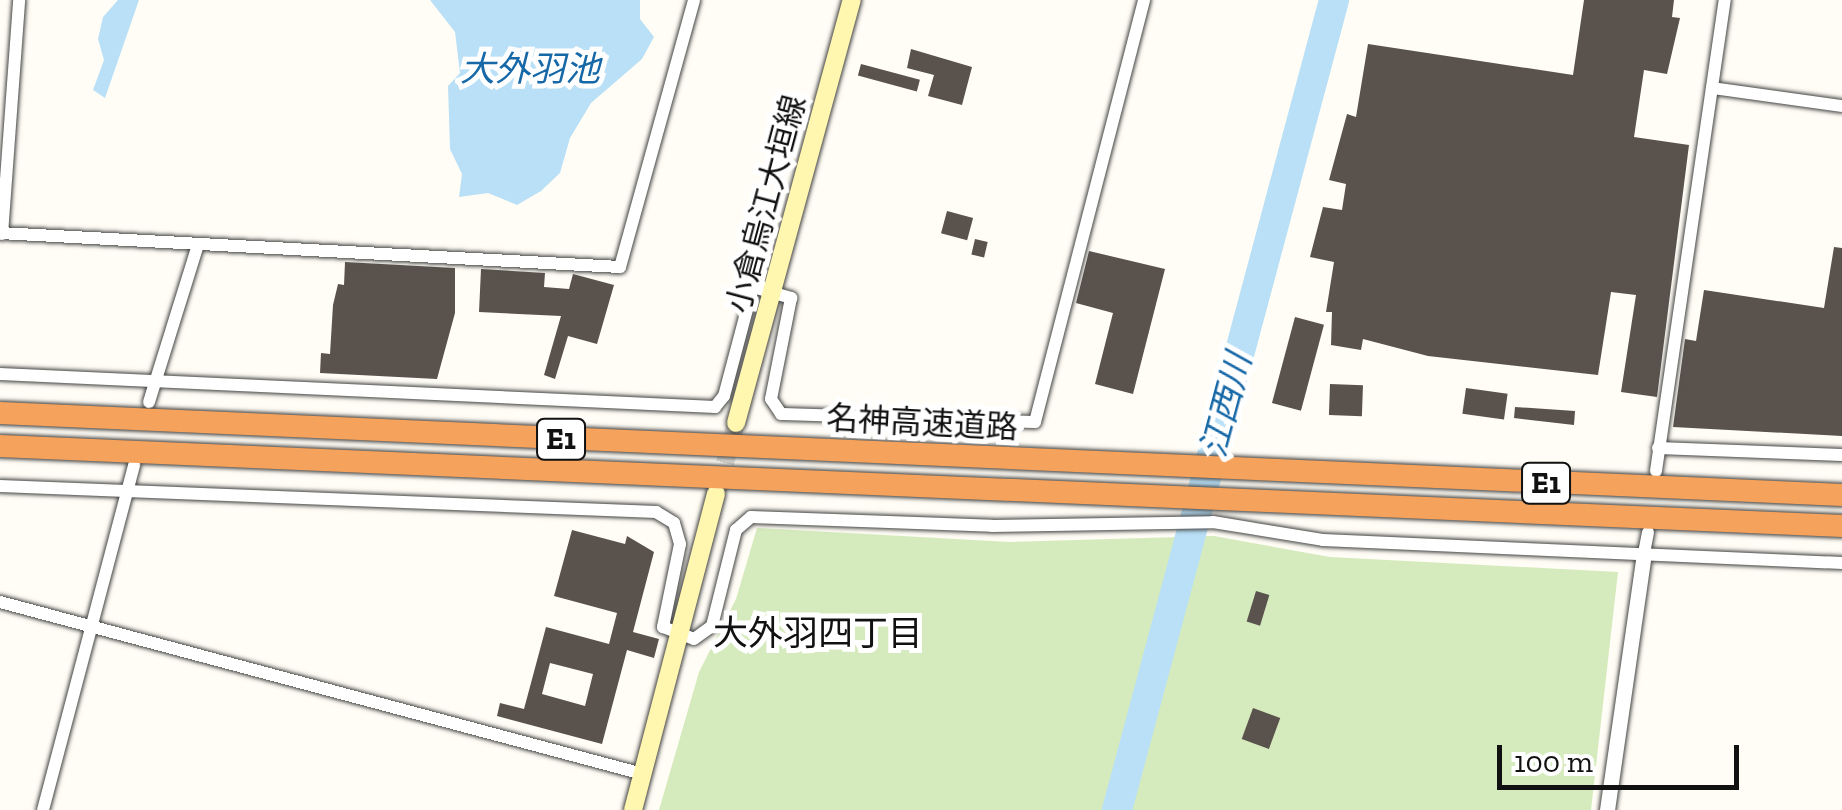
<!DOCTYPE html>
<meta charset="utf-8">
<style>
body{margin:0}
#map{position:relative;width:1842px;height:810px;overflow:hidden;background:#fffdf5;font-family:"Zilla Slab","Noto Sans JP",serif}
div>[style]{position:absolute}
.green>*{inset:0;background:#d5ebbd}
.water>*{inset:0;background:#b9e0f7}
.river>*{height:30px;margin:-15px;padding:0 15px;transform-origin:15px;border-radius:15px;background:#b9e0f7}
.building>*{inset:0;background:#5a524d;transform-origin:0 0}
.secondary-tunnel>*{height:18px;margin-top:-9px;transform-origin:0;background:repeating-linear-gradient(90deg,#dbdad3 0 18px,transparent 0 27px)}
.roads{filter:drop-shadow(0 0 2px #444) drop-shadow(0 0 2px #444)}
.minor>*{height:12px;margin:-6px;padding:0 6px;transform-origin:6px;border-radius:6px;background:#fff}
.tertiary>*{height:15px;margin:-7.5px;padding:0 7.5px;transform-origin:7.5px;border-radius:7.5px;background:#fff}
.secondary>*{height:18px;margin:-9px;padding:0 9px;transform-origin:9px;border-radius:9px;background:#fff6b0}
.motorway>*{height:22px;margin:-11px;padding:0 11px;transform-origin:11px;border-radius:11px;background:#f5a25d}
span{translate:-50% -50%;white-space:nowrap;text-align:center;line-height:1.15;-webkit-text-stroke:10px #fff;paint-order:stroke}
.shield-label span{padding:2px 8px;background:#fff;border:2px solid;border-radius:8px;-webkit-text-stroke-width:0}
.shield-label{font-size:30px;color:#111;font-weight:700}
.street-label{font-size:32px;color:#111}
.water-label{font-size:35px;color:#1768a6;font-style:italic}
.neighbourhood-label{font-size:35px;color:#111}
.scale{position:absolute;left:1497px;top:745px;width:242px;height:45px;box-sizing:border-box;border:5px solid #111;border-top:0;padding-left:12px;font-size:30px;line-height:35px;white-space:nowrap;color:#111;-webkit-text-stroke:8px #fff;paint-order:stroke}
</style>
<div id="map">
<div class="green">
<i style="clip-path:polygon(757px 528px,1010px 542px,1214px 536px,1330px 557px,1618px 572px,1591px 810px,659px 810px,699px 672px,736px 599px)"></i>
</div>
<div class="water">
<i style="clip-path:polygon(118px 0,139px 0,105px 98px,93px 90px,104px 60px,98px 39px,103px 17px)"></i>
<i style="clip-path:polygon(430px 0,640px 0,640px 19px,654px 37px,642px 59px,591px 103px,570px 138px,560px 173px,541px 191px,517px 205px,488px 193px,459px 197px,462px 174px,450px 149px,448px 86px,460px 73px,455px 32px)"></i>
</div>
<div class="river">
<i style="left:1117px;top:810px;width:839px;rotate:-75deg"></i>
</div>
<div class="building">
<i style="clip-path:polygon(1584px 0,1674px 0,1672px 17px,1680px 18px,1667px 74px,1644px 70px,1634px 137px,1689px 145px,1657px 397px,1621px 392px,1636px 295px,1611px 292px,1598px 375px,1428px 356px,1363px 339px,1361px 350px,1331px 345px,1332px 312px,1326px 312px,1334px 262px,1310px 257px,1323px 207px,1342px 210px,1346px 184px,1329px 180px,1347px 114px,1356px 117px,1368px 44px,1573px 75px)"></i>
<i style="clip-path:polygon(911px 49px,972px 67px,962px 105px,928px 96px,934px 75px,907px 68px)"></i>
<i style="left:861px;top:64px;width:61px;height:12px;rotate:15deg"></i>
<i style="left:947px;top:211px;width:27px;height:23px;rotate:15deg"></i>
<i style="left:975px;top:239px;width:13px;height:16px;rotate:13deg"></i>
<i style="clip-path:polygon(1834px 247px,1842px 248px,1842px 436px,1673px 427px,1685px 339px,1696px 341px,1704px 290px,1824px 308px)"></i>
<i style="clip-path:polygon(1089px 251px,1165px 269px,1133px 394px,1095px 384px,1113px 313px,1076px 303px)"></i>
<i style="clip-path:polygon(345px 262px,455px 268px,455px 313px,437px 379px,320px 373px,321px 353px,330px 354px,333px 305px,338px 284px,344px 285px)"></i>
<i style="clip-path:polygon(481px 269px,545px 273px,544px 287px,569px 289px,573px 274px,614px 285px,597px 344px,568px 336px,555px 379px,544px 375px,561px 316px,479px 312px)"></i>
<i style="left:1295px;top:317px;width:30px;height:89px;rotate:15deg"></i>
<i style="left:1330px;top:384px;width:33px;height:31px;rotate:2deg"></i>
<i style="left:1466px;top:388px;width:42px;height:26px;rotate:8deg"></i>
<i style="clip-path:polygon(1515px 407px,1575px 411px,1574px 425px,1514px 418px)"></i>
<i style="clip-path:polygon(evenodd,572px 530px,625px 544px,627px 536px,654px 552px,633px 632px,659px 639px,654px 658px,627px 650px,602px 744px,497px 716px,500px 703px,524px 709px,546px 627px,609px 644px,617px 613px,554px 596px,572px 530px,550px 663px,593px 674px,585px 706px,542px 694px,550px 663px)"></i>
<i style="left:1256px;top:591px;width:14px;height:32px;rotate:17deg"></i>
<i style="left:1253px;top:708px;width:29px;height:33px;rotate:20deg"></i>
</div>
<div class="secondary-tunnel">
<i style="left:718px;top:489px;width:68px;rotate:-74.7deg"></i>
</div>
<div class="roads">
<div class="minor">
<i style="left:1712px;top:88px;width:131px;rotate:7.9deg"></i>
<i style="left:0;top:233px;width:621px;rotate:3.14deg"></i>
<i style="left:620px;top:267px;width:277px;rotate:-74.5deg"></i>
<i style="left:2px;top:234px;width:235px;rotate:-85.8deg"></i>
<i style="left:0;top:374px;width:716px;rotate:2.64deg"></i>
<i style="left:715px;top:407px;width:14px;rotate:-51deg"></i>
<i style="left:724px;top:396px;width:113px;rotate:-75.1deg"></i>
<i style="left:753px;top:287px;width:40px;rotate:16deg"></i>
<i style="left:791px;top:298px;width:103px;rotate:101.2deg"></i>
<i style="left:771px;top:399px;width:18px;rotate:56deg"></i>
<i style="left:781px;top:414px;width:254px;rotate:1.8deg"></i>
<i style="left:1035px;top:422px;width:436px;rotate:-75.5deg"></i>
<i style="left:149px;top:402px;width:164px;rotate:-72.7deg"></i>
<i style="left:1658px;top:448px;width:184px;rotate:2.2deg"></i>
<i style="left:1656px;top:471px;width:476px;rotate:-81.7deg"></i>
<i style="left:0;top:486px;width:657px;rotate:2.27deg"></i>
<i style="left:656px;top:512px;width:21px;rotate:31deg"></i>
<i style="left:674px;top:523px;width:22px;rotate:74deg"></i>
<i style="left:680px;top:544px;width:85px;rotate:101.6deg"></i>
<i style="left:663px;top:627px;width:33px;rotate:21deg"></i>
<i style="left:694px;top:639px;width:22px;rotate:-36deg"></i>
<i style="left:712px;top:626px;width:99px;rotate:-76deg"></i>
<i style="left:736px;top:530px;width:20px;rotate:-41deg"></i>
<i style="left:751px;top:517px;width:241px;rotate:2.1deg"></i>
<i style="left:992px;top:526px;width:221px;rotate:-1deg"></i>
<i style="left:1213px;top:522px;width:111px;rotate:9.3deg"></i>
<i style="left:1323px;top:540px;width:520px;rotate:2.54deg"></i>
<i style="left:1644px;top:553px;width:21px;rotate:-79deg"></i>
<i style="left:0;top:602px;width:666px;rotate:14.98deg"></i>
<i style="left:43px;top:810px;width:357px;rotate:-75.2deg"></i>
</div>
<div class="tertiary">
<i style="left:1607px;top:810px;width:260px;rotate:-81.8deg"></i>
</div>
<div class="secondary">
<i style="left:736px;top:423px;width:439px;rotate:-74.7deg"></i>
<i style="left:633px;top:810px;width:327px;rotate:-75.3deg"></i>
</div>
<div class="motorway">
<i style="left:0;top:413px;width:1844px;rotate:2.55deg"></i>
<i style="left:0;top:446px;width:1844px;rotate:2.49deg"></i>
</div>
</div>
<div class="shield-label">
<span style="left:561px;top:439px">E1</span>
<span style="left:1546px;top:483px">E1</span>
</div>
<div class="street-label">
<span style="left:766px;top:204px;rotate:-75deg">小倉烏江大垣線</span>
<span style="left:922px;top:423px;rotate:3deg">名神高速道路</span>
</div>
<div class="water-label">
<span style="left:530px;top:69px">大外羽池</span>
<span style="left:1226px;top:405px;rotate:-75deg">江西川</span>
</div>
<div class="neighbourhood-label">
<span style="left:818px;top:633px">大外羽四丁目</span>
</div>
<div class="scale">100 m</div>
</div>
